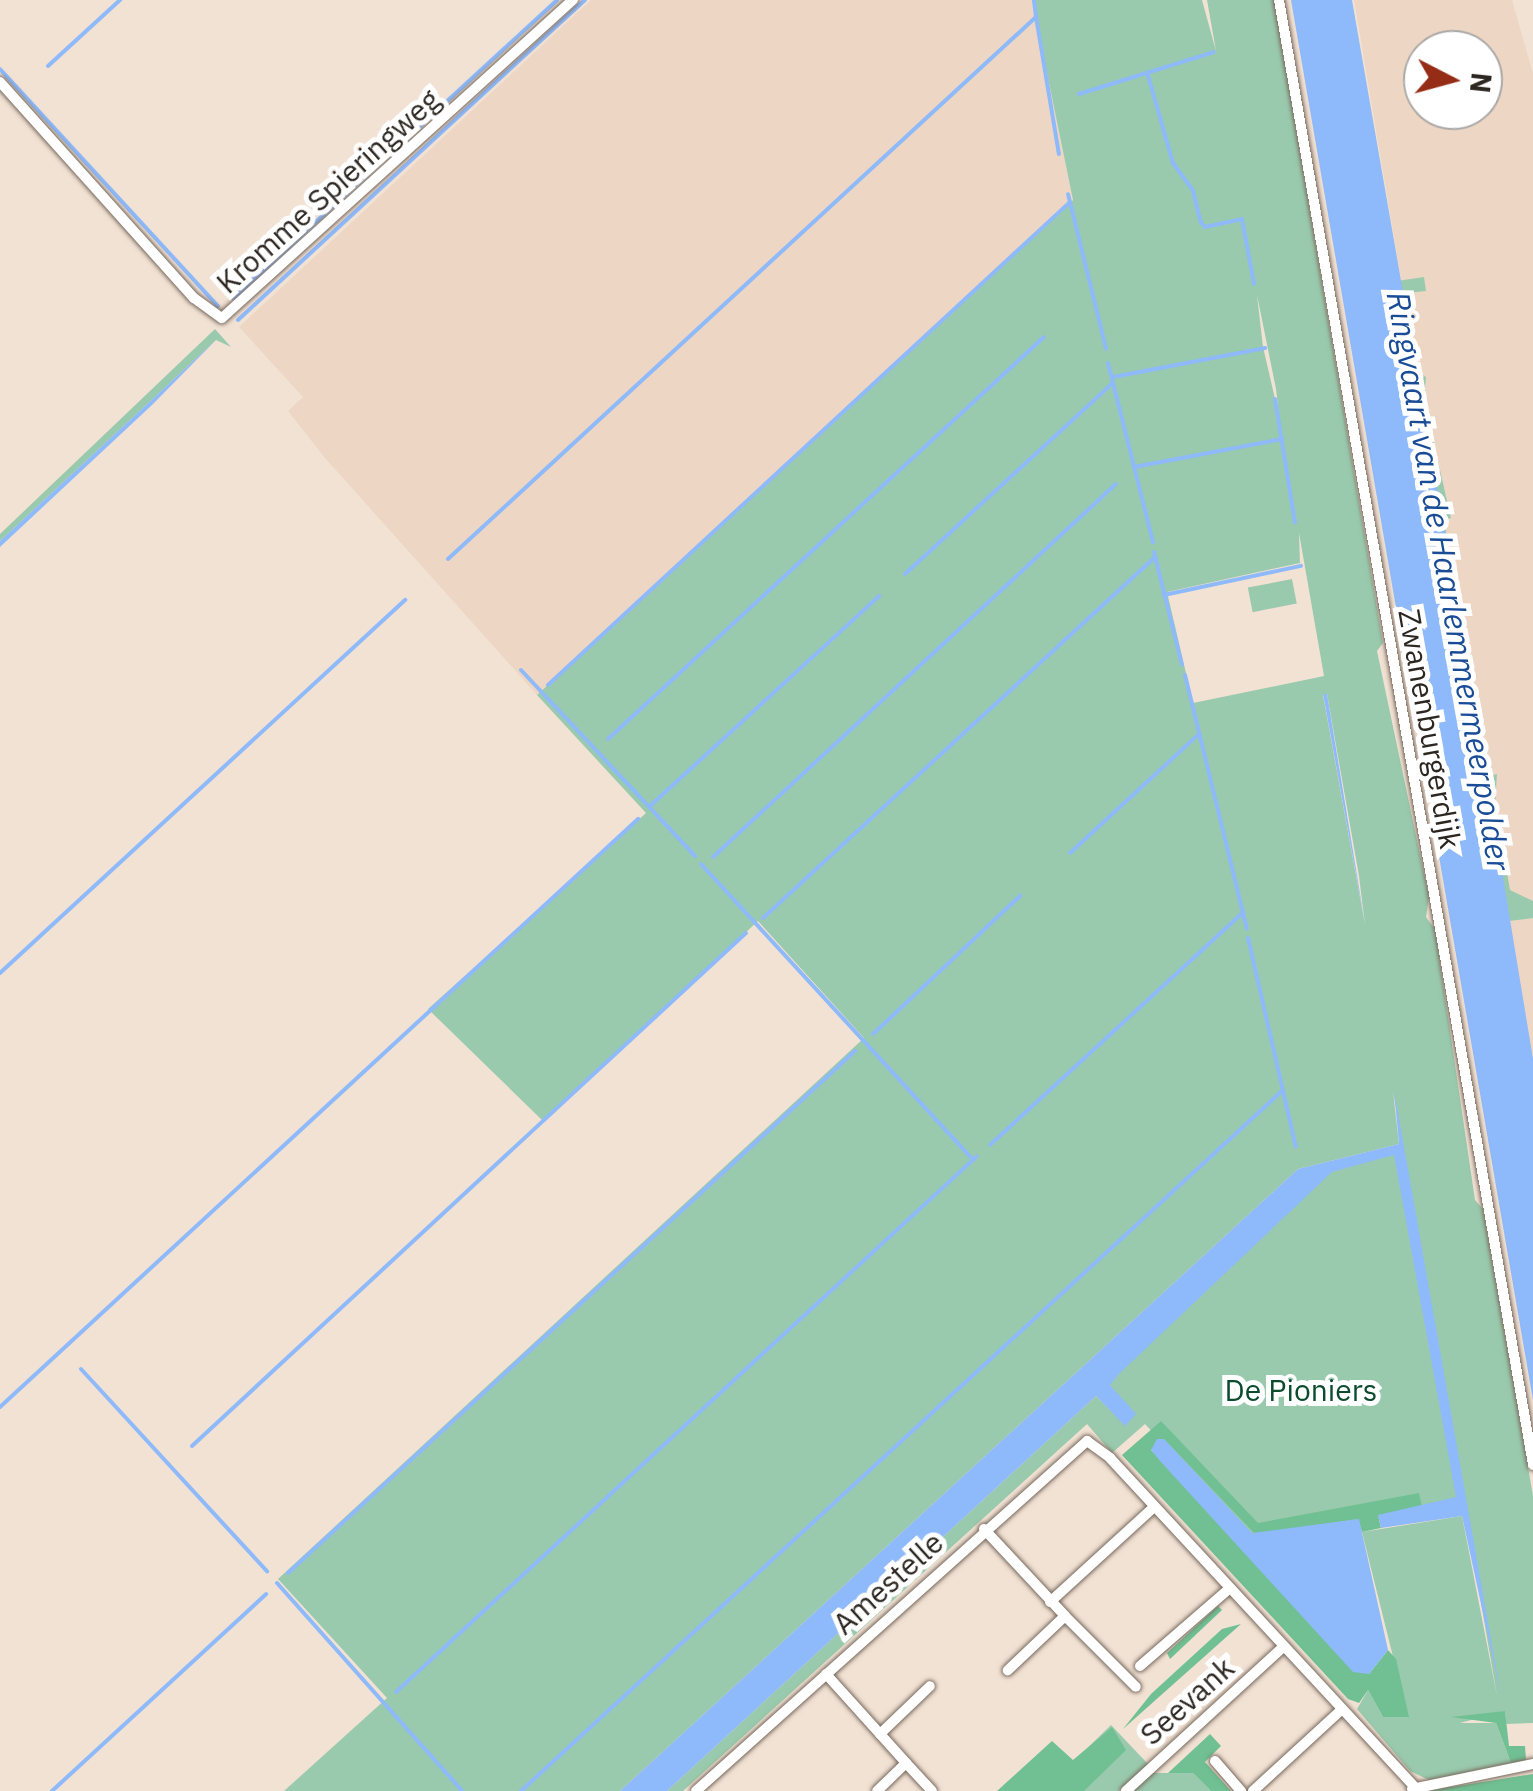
<!DOCTYPE html>
<style>
body{margin:0}
#map{position:relative;width:1533px;height:1791px;overflow:hidden;background:#f2e2d4;font-family:"IBM Plex Sans",sans-serif}
div>[style]{position:absolute}
.built>*{inset:0;background:#edd7c4}
.green>*{inset:0;background:#9acaad;transform-origin:0 0}
.forest>*{inset:0;background:#70c093}
.water>*{inset:0;background:#8eb9fa}
.stream>*{height:4px;margin:-2px;padding:0 2px;transform-origin:2px;border-radius:2px;background:#8eb9fa}
.roads{filter:drop-shadow(0 0 2px #77695d) drop-shadow(0 0 2px #77695d)}
.minor>*{height:10px;margin:-5px;padding:0 5px;transform-origin:5px;border-radius:5px;background:#fff}
span{translate:-50% -50%;white-space:nowrap;text-align:center;line-height:1.15;-webkit-text-stroke:10px #fff;paint-order:stroke}
.street-label{font-size:30px;color:#2c2621}
.park-label{font-size:30px;color:#0c4c2e}
.water-label{font-size:32px;color:#194c96;font-style:italic}
.north{position:absolute;left:1403px;top:30px;width:100px;height:100px;box-sizing:border-box;background:#fff;border:2px solid #aba8a6;border-radius:50%;rotate:96deg;font-size:28px;font-weight:700;line-height:40px;text-align:center;color:#2c2621}
.north::after{content:'';display:block;margin:auto;width:35px;height:45px;background:#952c15;clip-path:polygon(50% 0,100% 100%,50% 72%,0 100%)}
</style>
<div id="map">
<div class="built">
<i style="clip-path:polygon(591px 0,1032px 0,1073px 199px,537px 695px,325px 458px,288px 411px,303px 397px,239px 327px)"></i>
<i style="clip-path:polygon(evenodd,1354px 0,1512px 0,1533px 73px,1533px 1062px,1354px 0,1423px 50px,1483px 50px,1483px 110px,1423px 110px,1423px 50px)"></i>
</div>
<div class="green">
<i style="clip-path:polygon(evenodd,1032px 0,1202px 0,1216px 51px,1207px 0,1274px 0,1383px 643px,1377px 651px,1429px 897px,1426px 917px,1435px 929px,1475px 1200px,1483px 1209px,1533px 1496px,1533px 1723px,1506px 1724px,1505px 1711px,1460px 1723px,1496px 1723px,1511px 1763px,1429px 1780px,1410px 1771px,1357px 1709px,1368px 1690px,1383px 1717px,1408px 1717px,1362px 1532px,1462px 1516px,1497px 1696px,1393px 1091px,1399px 1144px,1298px 1169px,620px 1791px,284px 1791px,387px 1698px,278px 1579px,864px 1038px,758px 921px,543px 1121px,428px 1009px,646px 813px,537px 695px,1073px 200px,1032px 0,1257px 295px,1276px 389px,1279px 416px,1263px 347px,1257px 295px,1032px 0,1299px 533px,1324px 676px,1193px 703px,1167px 592px,1300px 563px,1299px 533px,1032px 0,1327px 694px,1359px 876px,1365px 925px,1323px 695px,1327px 694px)"></i>
<i style="clip-path:polygon(1424px 277px,1426px 291px,1406px 293px,1419px 373px,1426px 377px,1424px 400px,1451px 518px,1444px 520px,1490px 776px,1497px 774px,1495px 805px,1510px 890px,1533px 901px,1533px 918px,1509px 921px,1397px 281px)"></i>
<i style="clip-path:polygon(215px 329px,231px 347px,216px 340px,0 541px,0 534px)"></i>
<i style="left:1292px;top:579px;width:25px;height:45px;rotate:79deg"></i>
<i style="clip-path:polygon(1398px 1150px,1461px 1503px,1253px 1541px,1145px 1424px,1112px 1453px,1087px 1424px,683px 1791px,667px 1791px,1096px 1396px,1125px 1425px,1107px 1383px,1330px 1166px)"></i>
<i style="clip-path:polygon(1111px 1725px,1148px 1764px,1119px 1791px,1073px 1791px,1070px 1765px)"></i>
<i style="clip-path:polygon(1149px 1773px,1193px 1773px,1211px 1791px,1130px 1791px)"></i>
</div>
<div class="forest">
<i style="clip-path:polygon(1161px 1421px,1258px 1523px,1419px 1493px,1422px 1507px,1378px 1515px,1381px 1528px,1362px 1532px,1358px 1519px,1255px 1534px,1164px 1439px,1151px 1450px,1369px 1674px,1388px 1650px,1396px 1659px,1409px 1717px,1383px 1717px,1368px 1690px,1359px 1703px,1348px 1699px,1122px 1455px)"></i>
<i style="clip-path:polygon(1218px 1606px,1222px 1610px,1170px 1659px,1167px 1653px)"></i>
<i style="clip-path:polygon(1241px 1624px,1123px 1729px,1151px 1694px,1222px 1629px)"></i>
<i style="clip-path:polygon(1505px 1711px,1509px 1746px,1525px 1746px,1526px 1760px,1511px 1763px,1496px 1723px,1451px 1717px)"></i>
<i style="clip-path:polygon(1112px 1727px,1126px 1750px,1084px 1791px,997px 1791px,1052px 1741px,1073px 1760px)"></i>
<i style="clip-path:polygon(1210px 1734px,1221px 1746px,1205px 1762px,1231px 1791px,1211px 1791px,1193px 1773px,1149px 1773px,1168px 1773px)"></i>
<i style="clip-path:polygon(1533px 1774px,1533px 1791px,1426px 1791px)"></i>
</div>
<div class="water">
<i style="clip-path:polygon(1291px 0,1352px 0,1465px 647px,1533px 1059px,1533px 1400px)"></i>
<i style="clip-path:polygon(217px 339px,152px 405px,0 547px,0 541px)"></i>
<i style="clip-path:polygon(1323px 694px,1327px 694px,1391px 1081px,1365px 924px)"></i>
<i style="clip-path:polygon(1394px 1090px,1501px 1696px,1462px 1516px,1381px 1528px,1378px 1515px,1456px 1497px,1394px 1155px,1332px 1172px,1119px 1374px,1110px 1385px,1136px 1414px,1125px 1426px,1096px 1396px,667px 1791px,620px 1791px,1298px 1169px,1399px 1144px)"></i>
<i style="clip-path:polygon(1157px 1439px,1164px 1439px,1252px 1533px,1359px 1519px,1388px 1650px,1369px 1674px,1353px 1672px,1161px 1462px,1151px 1450px)"></i>
</div>
<div class="stream">
<i style="left:1036px;top:17px;width:139px;rotate:80.5deg"></i>
<i style="left:48px;top:66px;width:98px;rotate:-42.5deg"></i>
<i style="left:0;top:69px;width:322px;rotate:47.4deg"></i>
<i style="left:1147px;top:72px;width:95px;rotate:74.1deg"></i>
<i style="left:1173px;top:163px;width:34px;rotate:54deg"></i>
<i style="left:1193px;top:191px;width:32px;rotate:76deg"></i>
<i style="left:1201px;top:222px;width:6px;rotate:51deg"></i>
<i style="left:1205px;top:227px;width:38px;rotate:-12deg"></i>
<i style="left:1242px;top:219px;width:66px;rotate:79.5deg"></i>
<i style="left:1079px;top:94px;width:141px;rotate:-17.3deg"></i>
<i style="left:1070px;top:202px;width:151px;rotate:76.2deg"></i>
<i style="left:233px;top:298px;width:440px;rotate:-42.6deg"></i>
<i style="left:238px;top:320px;width:472px;rotate:-42.7deg"></i>
<i style="left:1108px;top:363px;width:185px;rotate:75.9deg"></i>
<i style="left:1113px;top:377px;width:155px;rotate:-10.8deg"></i>
<i style="left:1275px;top:399px;width:125px;rotate:80.8deg"></i>
<i style="left:1134px;top:467px;width:151px;rotate:-10.7deg"></i>
<i style="left:1154px;top:552px;width:116px;rotate:76.1deg"></i>
<i style="left:448px;top:559px;width:800px;rotate:-42.67deg"></i>
<i style="left:1036px;top:17px;width:17px;rotate:-97deg"></i>
<i style="left:905px;top:574px;width:282px;rotate:-42.6deg"></i>
<i style="left:1164px;top:595px;width:140px;rotate:-12deg"></i>
<i style="left:521px;top:670px;width:255px;rotate:46.9deg"></i>
<i style="left:1185px;top:675px;width:261px;rotate:76.3deg"></i>
<i style="left:548px;top:685px;width:711px;rotate:-42.78deg"></i>
<i style="left:1070px;top:202px;width:8px;rotate:-104deg"></i>
<i style="left:608px;top:739px;width:593px;rotate:-42.68deg"></i>
<i style="left:650px;top:806px;width:311px;rotate:-42.5deg"></i>
<i style="left:1070px;top:853px;width:176px;rotate:-42.7deg"></i>
<i style="left:713px;top:857px;width:549px;rotate:-42.79deg"></i>
<i style="left:701px;top:864px;width:402px;rotate:47.4deg"></i>
<i style="left:763px;top:918px;width:533px;rotate:-42.64deg"></i>
<i style="left:1248px;top:938px;width:214px;rotate:77.1deg"></i>
<i style="left:0;top:973px;width:551px;rotate:-42.64deg"></i>
<i style="left:873px;top:1034px;width:202px;rotate:-43.2deg"></i>
<i style="left:990px;top:1145px;width:344px;rotate:-42.6deg"></i>
<i style="left:81px;top:1369px;width:275px;rotate:47.4deg"></i>
<i style="left:0;top:1407px;width:868px;rotate:-42.66deg"></i>
<i style="left:192px;top:1446px;width:755px;rotate:-42.8deg"></i>
<i style="left:288px;top:1573px;width:771px;rotate:-42.63deg"></i>
<i style="left:277px;top:1583px;width:278px;rotate:48.3deg"></i>
<i style="left:396px;top:1692px;width:790px;rotate:-42.69deg"></i>
<i style="left:52px;top:1791px;width:291px;rotate:-42.6deg"></i>
<i style="left:521px;top:1791px;width:1035px;rotate:-42.61deg"></i>
</div>
<div class="roads">
<div class="minor">
<i style="left:1279px;top:0;width:1487px;rotate:80.16deg"></i>
<i style="left:0;top:82px;width:290px;rotate:48.1deg"></i>
<i style="left:194px;top:298px;width:34px;rotate:36deg"></i>
<i style="left:222px;top:318px;width:474px;rotate:-42.2deg"></i>
<i style="left:984px;top:1529px;width:119px;rotate:47deg"></i>
<i style="left:1065px;top:1616px;width:79px;rotate:136.5deg"></i>
<i style="left:1050px;top:1602px;width:139px;rotate:-42.4deg"></i>
<i style="left:1065px;top:1616px;width:100px;rotate:45deg"></i>
<i style="left:1140px;top:1666px;width:119px;rotate:-40.9deg"></i>
<i style="left:826px;top:1674px;width:120px;rotate:48deg"></i>
<i style="left:906px;top:1763px;width:40px;rotate:136deg"></i>
<i style="left:880px;top:1734px;width:69px;rotate:-43.8deg"></i>
<i style="left:1215px;top:1761px;width:40px;rotate:49deg"></i>
<i style="left:906px;top:1763px;width:38px;rotate:47deg"></i>
<i style="left:1412px;top:1789px;width:124px;rotate:-11.7deg"></i>
<i style="left:696px;top:1791px;width:525px;rotate:-41.83deg"></i>
<i style="left:1087px;top:1441px;width:29px;rotate:36deg"></i>
<i style="left:1110px;top:1458px;width:449px;rotate:47.2deg"></i>
<i style="left:1126px;top:1791px;width:212px;rotate:-42.5deg"></i>
<i style="left:1253px;top:1791px;width:117px;rotate:-42.6deg"></i>
</div>
</div>
<div class="street-label">
<span style="left:328px;top:191px;rotate:-42deg">Kromme Spieringweg</span>
<span style="left:1430px;top:729px;rotate:80deg">Zwanenburgerdijk</span>
<span style="left:888px;top:1583px;rotate:-42deg">Amestelle</span>
<span style="left:1187px;top:1701px;rotate:-42deg">Seevank</span>
</div>
<div class="park-label">
<span style="left:1301px;top:1390px">De Pioniers</span>
</div>
<div class="water-label">
<span style="left:1449px;top:581px;rotate:80deg">Ringvaart van de Haarlemmermeerpolder</span>
</div>
<div class="north">N</div>
</div>
